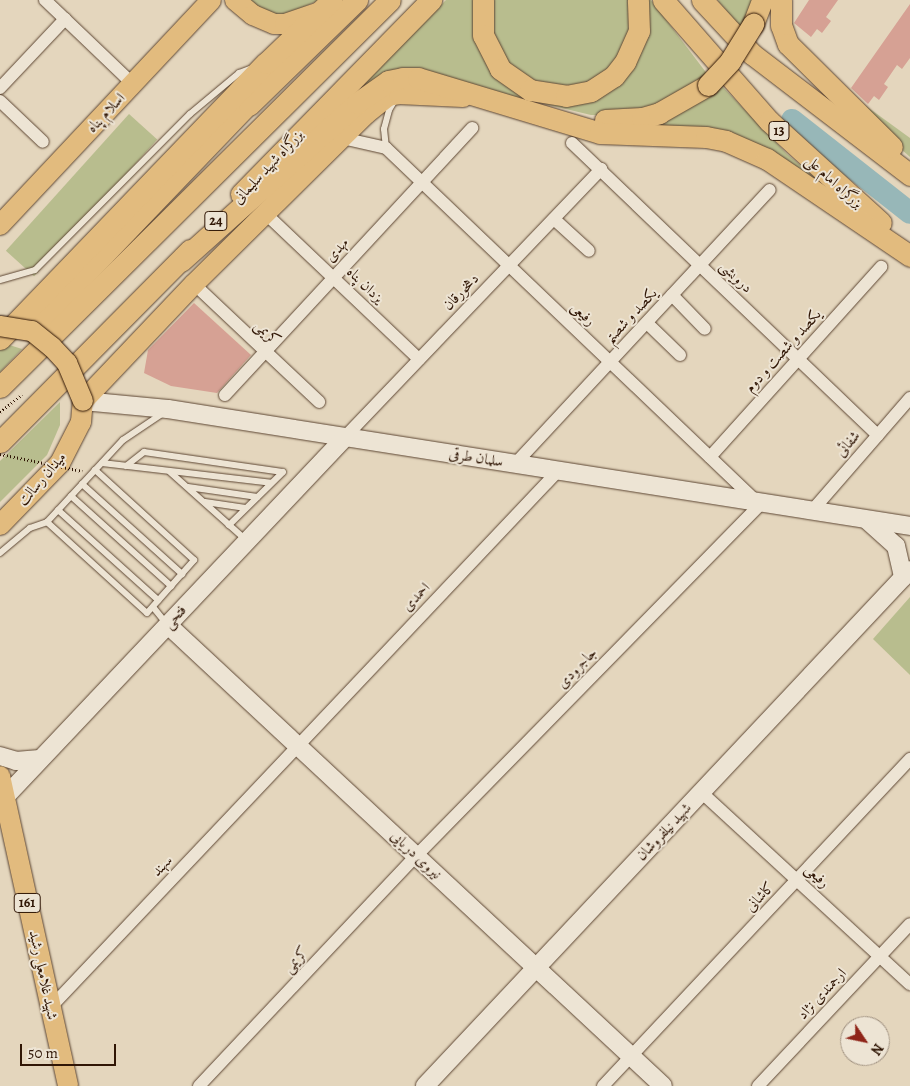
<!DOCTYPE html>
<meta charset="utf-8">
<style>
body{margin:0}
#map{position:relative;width:910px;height:1086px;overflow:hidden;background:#e4d6bd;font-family:Alegreya,Amiri,serif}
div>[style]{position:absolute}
.green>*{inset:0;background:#b8bd8e;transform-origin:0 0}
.river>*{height:22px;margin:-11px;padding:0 11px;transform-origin:11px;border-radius:11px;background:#97b7b8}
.building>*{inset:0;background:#d6a194}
.path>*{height:2.5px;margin-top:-1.25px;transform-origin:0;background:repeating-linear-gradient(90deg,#301605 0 1px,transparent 0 3.5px)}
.roads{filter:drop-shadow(0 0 1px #5d4633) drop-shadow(0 0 1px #5d4633)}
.service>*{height:6px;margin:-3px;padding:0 3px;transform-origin:3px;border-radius:3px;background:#ede4d4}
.minor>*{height:12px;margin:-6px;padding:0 6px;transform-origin:6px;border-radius:6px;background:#ede4d4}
.secondary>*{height:18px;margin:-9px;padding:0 9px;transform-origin:9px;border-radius:9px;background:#ede4d4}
.primary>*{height:20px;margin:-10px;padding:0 10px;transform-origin:10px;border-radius:10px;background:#e2bb7e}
.trunk>*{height:21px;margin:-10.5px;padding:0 10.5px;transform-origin:10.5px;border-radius:10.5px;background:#e2bb7e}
.path-bridge>*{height:2.5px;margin-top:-1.25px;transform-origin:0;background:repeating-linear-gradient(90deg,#301605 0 1px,transparent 0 3.5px)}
.bridges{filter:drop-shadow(0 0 1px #301605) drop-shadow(0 0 1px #301605)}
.primary-bridge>*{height:20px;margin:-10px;padding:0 10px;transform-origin:10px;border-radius:10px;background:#e2bb7e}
.trunk-bridge>*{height:21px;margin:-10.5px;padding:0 10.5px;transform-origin:10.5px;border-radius:10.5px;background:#e2bb7e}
span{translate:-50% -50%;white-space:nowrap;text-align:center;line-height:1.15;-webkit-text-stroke:4px #ede4d4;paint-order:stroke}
.shield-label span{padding:1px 4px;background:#ede4d4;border:1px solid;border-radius:4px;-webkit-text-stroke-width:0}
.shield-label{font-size:14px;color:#301605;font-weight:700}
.street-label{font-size:15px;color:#301605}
.north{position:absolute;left:840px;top:1016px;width:50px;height:50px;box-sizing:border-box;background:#ede4d4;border:1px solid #a19281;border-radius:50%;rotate:124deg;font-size:14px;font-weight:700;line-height:20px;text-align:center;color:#301605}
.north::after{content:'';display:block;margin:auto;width:18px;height:22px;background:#8f2418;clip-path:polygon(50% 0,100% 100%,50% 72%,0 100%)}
.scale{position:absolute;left:20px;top:1044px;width:96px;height:22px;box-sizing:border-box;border:2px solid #301605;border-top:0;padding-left:6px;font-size:15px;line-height:18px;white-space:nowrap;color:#301605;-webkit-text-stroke:4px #ede4d4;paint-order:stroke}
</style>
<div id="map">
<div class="green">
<i style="clip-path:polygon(245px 0,319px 0,280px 18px)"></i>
<i style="clip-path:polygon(446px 0,478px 0,500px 77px,601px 91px,642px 0,651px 0,708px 75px,670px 101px,623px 115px,591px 115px,403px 70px,284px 159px)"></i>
<i style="clip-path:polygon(487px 0,634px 0,637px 13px,622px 60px,581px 88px,518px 78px,492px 47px)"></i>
<i style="clip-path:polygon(718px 0,755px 0,742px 29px,719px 2px)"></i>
<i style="clip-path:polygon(833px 82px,910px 138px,910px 157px,893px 142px)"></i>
<i style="clip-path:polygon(719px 83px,787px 154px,847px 205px,777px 160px,632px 125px)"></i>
<i style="left:129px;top:114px;width:38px;height:184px;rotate:42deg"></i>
<i style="clip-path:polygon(0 342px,22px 349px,0 372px)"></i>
<i style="clip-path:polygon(60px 402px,60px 425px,47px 455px,0 502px,0 461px)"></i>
<i style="clip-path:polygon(910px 597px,910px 675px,873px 639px)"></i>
</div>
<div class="river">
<i style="left:792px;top:120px;width:150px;rotate:38.2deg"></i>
</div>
<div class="building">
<i style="clip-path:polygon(809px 0,838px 0,826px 17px,831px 21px,822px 33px,817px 29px,811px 37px,794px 23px)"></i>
<i style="clip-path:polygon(910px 4px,910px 58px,902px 69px,897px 65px,884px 84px,888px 87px,879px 100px,874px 96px,868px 104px,851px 88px)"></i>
<i style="clip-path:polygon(194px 303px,251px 355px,217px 393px,171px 386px,144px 373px,148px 350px)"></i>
</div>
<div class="path">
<i style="left:0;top:412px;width:28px;rotate:-39deg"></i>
</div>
<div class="roads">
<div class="service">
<i style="left:386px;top:148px;width:19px;rotate:-96deg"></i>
<i style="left:384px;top:129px;width:20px;rotate:-75deg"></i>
<i style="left:389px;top:110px;width:12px;rotate:-59deg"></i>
<i style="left:0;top:280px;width:36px;rotate:-16deg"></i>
<i style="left:35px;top:270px;width:220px;rotate:-45.2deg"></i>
<i style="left:190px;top:114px;width:64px;rotate:-39.9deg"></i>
<i style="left:239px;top:73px;width:12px;rotate:-20deg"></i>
<i style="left:102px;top:463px;width:170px;rotate:6.7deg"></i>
<i style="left:126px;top:466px;width:23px;rotate:-38deg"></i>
<i style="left:144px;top:452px;width:140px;rotate:8.2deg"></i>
<i style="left:283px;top:472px;width:76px;rotate:135.5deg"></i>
<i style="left:170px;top:472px;width:102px;rotate:41.8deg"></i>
<i style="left:82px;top:484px;width:135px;rotate:42deg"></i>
<i style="left:188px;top:487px;width:70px;rotate:8.2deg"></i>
<i style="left:71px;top:496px;width:135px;rotate:42deg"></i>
<i style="left:205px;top:502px;width:41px;rotate:8.3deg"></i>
<i style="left:58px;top:510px;width:135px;rotate:42deg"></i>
<i style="left:47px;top:522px;width:135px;rotate:42.3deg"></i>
<i style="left:147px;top:613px;width:71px;rotate:-48.4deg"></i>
<i style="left:194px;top:560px;width:134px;rotate:-137.7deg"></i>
<i style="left:0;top:553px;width:39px;rotate:-40deg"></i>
<i style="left:30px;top:528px;width:18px;rotate:-19deg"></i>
<i style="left:47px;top:522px;width:112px;rotate:-47.2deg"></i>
<i style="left:123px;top:440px;width:48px;rotate:-34deg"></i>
<i style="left:153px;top:607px;width:21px;rotate:51deg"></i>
</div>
<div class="minor">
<i style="left:45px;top:0;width:122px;rotate:43.7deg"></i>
<i style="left:0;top:88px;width:95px;rotate:-46.7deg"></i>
<i style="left:0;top:101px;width:59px;rotate:43.6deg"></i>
<i style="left:342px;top:138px;width:45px;rotate:12.8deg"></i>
<i style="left:386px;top:148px;width:514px;rotate:43.66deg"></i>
<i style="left:572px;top:143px;width:423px;rotate:43.7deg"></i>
<i style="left:266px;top:214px;width:211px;rotate:43.5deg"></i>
<i style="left:554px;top:219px;width:47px;rotate:42.4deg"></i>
<i style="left:194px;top:284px;width:172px;rotate:43.3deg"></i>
<i style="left:672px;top:295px;width:47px;rotate:45.9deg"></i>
<i style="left:647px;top:323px;width:46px;rotate:44.1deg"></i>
<i style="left:225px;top:395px;width:364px;rotate:-47.2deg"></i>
<i style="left:345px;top:437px;width:371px;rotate:-46.3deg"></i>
<i style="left:710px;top:457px;width:256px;rotate:-48deg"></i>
<i style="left:515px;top:464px;width:374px;rotate:-47.1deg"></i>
<i style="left:811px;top:512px;width:151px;rotate:-49deg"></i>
<i style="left:701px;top:792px;width:284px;rotate:42.6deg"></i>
<i style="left:50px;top:1008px;width:739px;rotate:-46.59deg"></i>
<i style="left:199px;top:1086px;width:316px;rotate:-46.7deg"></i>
<i style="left:416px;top:856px;width:494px;rotate:-45.6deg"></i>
<i style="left:603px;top:1086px;width:449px;rotate:-46.8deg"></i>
<i style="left:758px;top:1086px;width:222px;rotate:-46.8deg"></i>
</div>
<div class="secondary">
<i style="left:83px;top:401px;width:85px;rotate:5.4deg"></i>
<i style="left:168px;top:409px;width:751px;rotate:8.96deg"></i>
<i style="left:867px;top:520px;width:39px;rotate:42deg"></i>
<i style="left:896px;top:546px;width:32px;rotate:77deg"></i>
<i style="left:168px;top:625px;width:676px;rotate:42.96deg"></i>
<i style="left:0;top:756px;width:17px;rotate:17deg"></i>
<i style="left:16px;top:761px;width:24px;rotate:-5deg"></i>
<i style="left:5px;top:797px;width:495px;rotate:-46.6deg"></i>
<i style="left:425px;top:1086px;width:708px;rotate:-46.77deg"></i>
</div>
<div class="primary">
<i style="left:235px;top:0;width:23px;rotate:40deg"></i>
<i style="left:253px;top:15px;width:23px;rotate:23deg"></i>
<i style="left:274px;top:24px;width:11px"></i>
<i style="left:285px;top:24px;width:34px;rotate:-19deg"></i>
<i style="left:0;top:225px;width:308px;rotate:-46.8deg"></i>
<i style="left:32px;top:331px;width:313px;rotate:-46.2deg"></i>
<i style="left:0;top:525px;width:86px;rotate:-45.9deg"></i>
<i style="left:60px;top:463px;width:46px;rotate:-62.9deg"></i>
<i style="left:81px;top:422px;width:21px;rotate:-85deg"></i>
<i style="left:83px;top:401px;width:161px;rotate:-46.5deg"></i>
<i style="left:194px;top:284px;width:242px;rotate:-44.7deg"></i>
<i style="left:366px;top:114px;width:28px;rotate:-39deg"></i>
<i style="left:388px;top:96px;width:11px;rotate:-10deg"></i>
<i style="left:399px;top:94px;width:64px;rotate:2.7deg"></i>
<i style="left:0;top:776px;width:317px;rotate:77.6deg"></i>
</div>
<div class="trunk">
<i style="left:483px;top:0;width:35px;rotate:90deg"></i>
<i style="left:483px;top:35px;width:38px;rotate:63deg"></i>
<i style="left:500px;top:69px;width:37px;rotate:35deg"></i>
<i style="left:530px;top:90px;width:36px;rotate:9deg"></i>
<i style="left:566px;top:96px;width:25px;rotate:-11deg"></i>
<i style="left:591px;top:91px;width:27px;rotate:-33deg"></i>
<i style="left:614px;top:76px;width:18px;rotate:-52deg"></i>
<i style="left:625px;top:62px;width:34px;rotate:-66deg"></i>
<i style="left:639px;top:31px;width:31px;rotate:-92deg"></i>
<i style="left:663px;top:0;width:161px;rotate:48.8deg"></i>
<i style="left:769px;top:121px;width:151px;rotate:42.3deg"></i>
<i style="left:702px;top:0;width:74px;rotate:47.2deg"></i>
<i style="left:752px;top:54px;width:199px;rotate:37.4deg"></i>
<i style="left:781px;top:0;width:25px;rotate:90deg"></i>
<i style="left:781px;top:25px;width:20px;rotate:70deg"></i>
<i style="left:788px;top:44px;width:146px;rotate:44.7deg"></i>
<i style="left:753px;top:24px;width:26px;rotate:-69deg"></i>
<i style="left:249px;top:105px;width:151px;rotate:-44.2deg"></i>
<i style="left:605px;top:120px;width:37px;rotate:-3deg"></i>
<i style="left:642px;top:118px;width:18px;rotate:-16deg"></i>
<i style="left:659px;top:113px;width:56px;rotate:-29.7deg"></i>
<i style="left:241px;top:194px;width:272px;rotate:-45.6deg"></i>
<i style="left:181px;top:261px;width:237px;rotate:-41.9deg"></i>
<i style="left:357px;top:103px;width:38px;rotate:-35deg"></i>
<i style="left:388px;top:81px;width:15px;rotate:-11deg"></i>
<i style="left:403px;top:78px;width:15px"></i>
<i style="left:418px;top:78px;width:190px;rotate:16.8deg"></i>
<i style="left:600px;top:133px;width:106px;rotate:2.2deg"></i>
<i style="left:706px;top:137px;width:20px;rotate:11deg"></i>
<i style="left:726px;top:141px;width:45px;rotate:23.7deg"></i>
<i style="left:767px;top:159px;width:173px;rotate:34.1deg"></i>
<i style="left:0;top:339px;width:383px;rotate:-46.1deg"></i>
<i style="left:266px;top:63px;width:91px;rotate:-43.7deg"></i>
<i style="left:0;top:387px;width:549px;rotate:-44.78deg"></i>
<i style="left:0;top:442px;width:270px;rotate:-45.3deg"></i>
</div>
</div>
<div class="path-bridge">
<i style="left:0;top:454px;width:84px;rotate:11.7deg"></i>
</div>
<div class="bridges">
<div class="primary-bridge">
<i style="left:0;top:326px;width:32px;rotate:9deg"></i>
<i style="left:32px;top:331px;width:26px;rotate:39deg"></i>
<i style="left:52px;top:347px;width:22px;rotate:47deg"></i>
<i style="left:67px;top:363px;width:41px;rotate:67.2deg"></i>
</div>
<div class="trunk-bridge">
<i style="left:708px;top:85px;width:33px;rotate:-47deg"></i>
<i style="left:730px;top:61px;width:44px;rotate:-58.1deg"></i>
</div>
</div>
<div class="shield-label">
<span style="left:779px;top:131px">13</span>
<span style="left:216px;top:221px">24</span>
<span style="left:27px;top:903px">161</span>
</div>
<div class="street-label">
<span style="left:106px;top:113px;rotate:-47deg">اسلام پناه</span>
<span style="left:268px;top:167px;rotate:-47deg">بزرگراه شهید سلیمانی</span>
<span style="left:834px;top:182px;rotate:42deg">بزرگراه امام علی</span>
<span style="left:337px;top:250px;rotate:-47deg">مهدی</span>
<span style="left:736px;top:277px;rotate:44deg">درویشی</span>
<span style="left:365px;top:285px;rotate:44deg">یزدان پناه</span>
<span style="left:461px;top:292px;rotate:-46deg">دهخورقان</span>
<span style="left:583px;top:314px;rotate:44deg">رفیعی</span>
<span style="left:631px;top:316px;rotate:-47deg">یکصد و شصتم</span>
<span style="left:267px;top:333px;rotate:44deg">کریمی</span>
<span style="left:783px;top:351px;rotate:-48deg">یکصد و شصت و دوم</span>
<span style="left:848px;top:444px;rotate:-49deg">شفائی</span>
<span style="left:476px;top:458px;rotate:9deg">سلمان طرقی</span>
<span style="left:42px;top:479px;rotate:-49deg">میدان رسالت</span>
<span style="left:416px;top:597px;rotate:-46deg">احمدی</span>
<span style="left:175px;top:617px;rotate:-47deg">فتحی</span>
<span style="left:577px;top:668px;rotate:-46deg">جاجرودی</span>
<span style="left:664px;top:832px;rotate:-47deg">شهید نیلفروشان</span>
<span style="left:416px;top:855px;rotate:43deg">نیروی دریایی</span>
<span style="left:162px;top:866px;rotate:-47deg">سهند</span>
<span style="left:817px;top:876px;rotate:43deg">رفیعی</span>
<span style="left:760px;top:897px;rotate:-46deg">کاشانی</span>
<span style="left:296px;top:960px;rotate:-47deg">کریمی</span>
<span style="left:43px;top:975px;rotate:78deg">شهید غلامعلی رشید</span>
<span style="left:822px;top:994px;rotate:-47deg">ارجمندی نژاد</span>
</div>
<div class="north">N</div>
<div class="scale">50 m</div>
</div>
